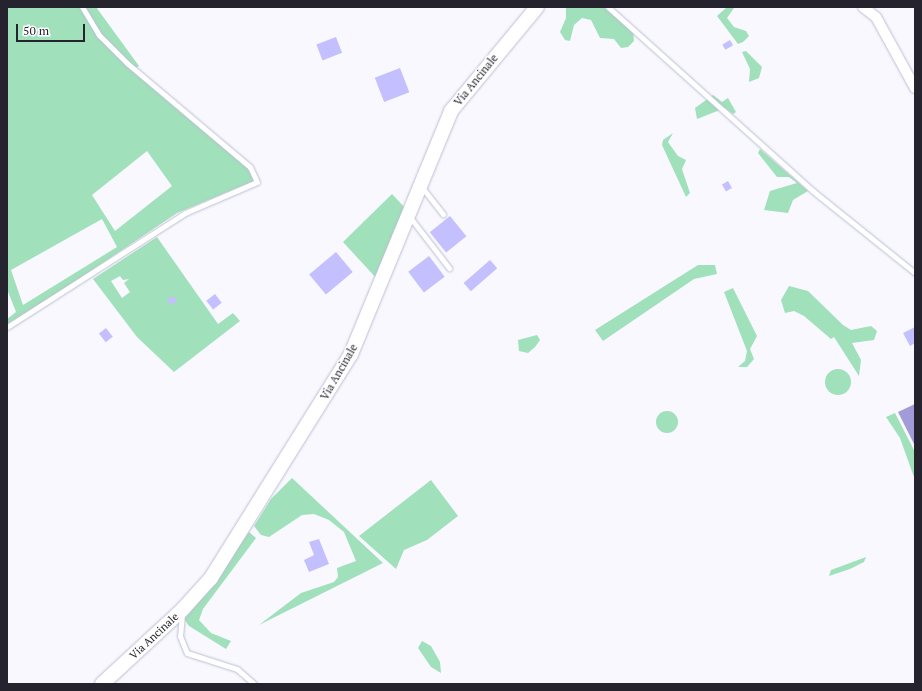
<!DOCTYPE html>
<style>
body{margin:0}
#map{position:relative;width:922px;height:691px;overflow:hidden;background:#f8f8fe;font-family:"PT Serif",serif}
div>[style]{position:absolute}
.green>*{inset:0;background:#a0e0ba}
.round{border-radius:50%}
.water>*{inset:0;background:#a19bd8}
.building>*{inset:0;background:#c4bffe;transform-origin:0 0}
.roads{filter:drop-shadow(0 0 1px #bebdd7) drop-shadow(0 0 1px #bebdd7)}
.lane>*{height:5px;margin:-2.5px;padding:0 2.5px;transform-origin:2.5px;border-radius:2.5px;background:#fff}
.street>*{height:10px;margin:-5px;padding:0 5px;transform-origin:5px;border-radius:5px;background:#fff}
.secondary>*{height:14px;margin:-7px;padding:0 7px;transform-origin:7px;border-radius:7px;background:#fff}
span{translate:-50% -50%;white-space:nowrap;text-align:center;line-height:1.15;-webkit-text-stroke:3.5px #fff;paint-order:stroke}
.street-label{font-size:11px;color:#24232e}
.frame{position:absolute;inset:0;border:8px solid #24232e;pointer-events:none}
.scale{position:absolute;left:16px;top:24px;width:69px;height:18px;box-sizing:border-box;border:2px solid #24232e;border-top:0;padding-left:5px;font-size:12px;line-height:14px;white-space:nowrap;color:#24232e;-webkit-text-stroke:3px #fff;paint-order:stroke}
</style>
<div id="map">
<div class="green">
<i style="clip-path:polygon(evenodd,7px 7px,96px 7px,139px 66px,134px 69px,250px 168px,256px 180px,177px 213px,7px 327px,7px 319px,16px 312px,7px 289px,7px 7px,147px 151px,172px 186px,115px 231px,92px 195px,147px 151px,7px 7px,102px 219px,117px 247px,23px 305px,11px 270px,102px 219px)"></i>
<i style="clip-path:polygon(566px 7px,605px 7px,633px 31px,634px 41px,628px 47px,621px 48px,614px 39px,600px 38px,591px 20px,582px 18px,574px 25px,570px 41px,565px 40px,560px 32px,566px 18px)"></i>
<i style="clip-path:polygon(727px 7px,734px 8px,727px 18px,734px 27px,746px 31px,749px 36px,743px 42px,738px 44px,717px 16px)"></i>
<i style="clip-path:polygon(746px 51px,762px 67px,759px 78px,749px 82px,750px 69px,742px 52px)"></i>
<i style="clip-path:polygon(713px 95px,722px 102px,728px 98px,736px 112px,733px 114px,725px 108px,697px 119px,695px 108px)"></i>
<i style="clip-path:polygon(673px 133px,668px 142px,678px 156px,686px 160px,682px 169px,690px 193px,686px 197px,662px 145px,663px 140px)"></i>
<i style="clip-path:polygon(760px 149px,808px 191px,793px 200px,788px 213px,764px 210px,770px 191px,797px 183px,789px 177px,777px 177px,758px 153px)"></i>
<i style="clip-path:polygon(392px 194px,407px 210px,378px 280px,343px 242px)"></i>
<i style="clip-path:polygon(evenodd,157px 237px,218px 324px,233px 313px,240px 321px,174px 372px,137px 337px,93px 279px,157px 237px,120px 276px,123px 280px,129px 279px,124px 283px,130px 292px,122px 298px,111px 281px,120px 276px)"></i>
<i style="clip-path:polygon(698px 265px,715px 265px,717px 274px,694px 279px,603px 341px,595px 330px)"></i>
<i style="clip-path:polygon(789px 286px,808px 291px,843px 325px,851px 330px,871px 326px,877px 331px,874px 340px,852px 343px,861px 360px,859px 376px,834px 337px,831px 339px,804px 316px,794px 311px,785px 313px,781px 300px)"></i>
<i style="clip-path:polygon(733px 288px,757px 336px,750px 349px,754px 359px,747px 367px,738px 367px,745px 361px,747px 351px,724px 292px)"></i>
<i style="clip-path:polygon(537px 335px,540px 340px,535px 347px,528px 353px,519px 351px,518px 340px)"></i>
<i class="round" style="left:825px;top:369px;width:26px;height:26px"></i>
<i class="round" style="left:656px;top:411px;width:22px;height:22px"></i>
<i style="clip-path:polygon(895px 413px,915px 452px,915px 480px,900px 438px,886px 417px)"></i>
<i style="clip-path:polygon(292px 478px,383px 563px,259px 625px,301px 593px,334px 582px,338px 577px,337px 568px,356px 561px,344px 532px,329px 520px,314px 514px,302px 515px,269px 537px,261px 535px,254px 526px,271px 499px)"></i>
<i style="clip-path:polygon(431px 480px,458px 516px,427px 540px,404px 550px,396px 569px,359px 536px)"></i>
<i style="clip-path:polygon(249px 532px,256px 538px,203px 609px,199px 620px,211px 633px,231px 641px,226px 649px,189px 626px,184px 619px,214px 583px)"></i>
<i style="clip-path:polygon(866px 557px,864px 562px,850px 569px,829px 576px,831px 570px)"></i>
<i style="clip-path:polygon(422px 641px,431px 646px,440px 662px,441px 673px,431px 667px,418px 648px)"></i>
</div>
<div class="water">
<i style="clip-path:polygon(915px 404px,915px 446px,898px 412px)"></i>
</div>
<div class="building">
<i style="left:336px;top:37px;width:17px;height:21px;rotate:69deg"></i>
<i style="left:730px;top:40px;width:6px;height:9px;rotate:59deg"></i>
<i style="left:400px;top:68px;width:26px;height:27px;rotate:69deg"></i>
<i style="left:728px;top:181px;width:8px;height:7px;rotate:60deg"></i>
<i style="left:450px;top:216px;width:26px;height:26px;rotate:51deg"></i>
<i style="left:336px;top:252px;width:26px;height:35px;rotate:50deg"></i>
<i style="left:429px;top:256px;width:26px;height:26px;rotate:53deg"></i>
<i style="left:490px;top:260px;width:11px;height:35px;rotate:49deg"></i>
<i style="left:215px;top:294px;width:11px;height:11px;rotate:52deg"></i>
<i style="clip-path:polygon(174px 296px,177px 301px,171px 305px,167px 300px)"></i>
<i style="clip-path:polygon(915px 327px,915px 343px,910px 346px,903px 333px)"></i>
<i style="left:106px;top:328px;width:11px;height:9px;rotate:52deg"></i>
<i style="clip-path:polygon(319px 539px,329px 564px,309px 572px,304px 560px,314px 555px,309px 542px)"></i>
</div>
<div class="roads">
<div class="lane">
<i style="left:608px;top:7px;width:275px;rotate:41.9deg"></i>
<i style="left:813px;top:191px;width:131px;rotate:38.8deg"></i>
<i style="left:421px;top:186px;width:36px;rotate:52deg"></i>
<i style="left:409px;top:216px;width:66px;rotate:52.4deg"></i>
<i style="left:7px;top:327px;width:211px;rotate:-32.6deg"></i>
<i style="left:185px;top:213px;width:78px;rotate:-23.3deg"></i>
<i style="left:257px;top:182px;width:17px;rotate:-115deg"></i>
<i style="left:250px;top:167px;width:161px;rotate:-139.8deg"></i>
<i style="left:127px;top:63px;width:40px;rotate:-135deg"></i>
<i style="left:99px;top:35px;width:33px;rotate:-121deg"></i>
<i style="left:182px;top:614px;width:22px;rotate:95deg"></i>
<i style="left:180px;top:636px;width:18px;rotate:68deg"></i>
<i style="left:187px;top:653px;width:52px;rotate:17.7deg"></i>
<i style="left:237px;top:669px;width:23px;rotate:41deg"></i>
</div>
<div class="street">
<i style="left:863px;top:7px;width:16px;rotate:38deg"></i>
<i style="left:876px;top:17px;width:81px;rotate:61.2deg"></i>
</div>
<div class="secondary">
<i style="left:102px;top:684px;width:110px;rotate:-42.8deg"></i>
<i style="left:183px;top:609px;width:42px;rotate:-47.9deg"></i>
<i style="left:211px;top:578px;width:264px;rotate:-58deg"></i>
<i style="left:351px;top:354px;width:263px;rotate:-67.6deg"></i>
<i style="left:451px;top:111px;width:135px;rotate:-50.4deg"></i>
</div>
</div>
<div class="street-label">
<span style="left:476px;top:80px;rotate:-51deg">Via Ancinale</span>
<span style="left:339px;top:372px;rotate:-60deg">Via Ancinale</span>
<span style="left:154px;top:636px;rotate:-43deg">Via Ancinale</span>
</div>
<div class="frame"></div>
<div class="scale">50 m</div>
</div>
